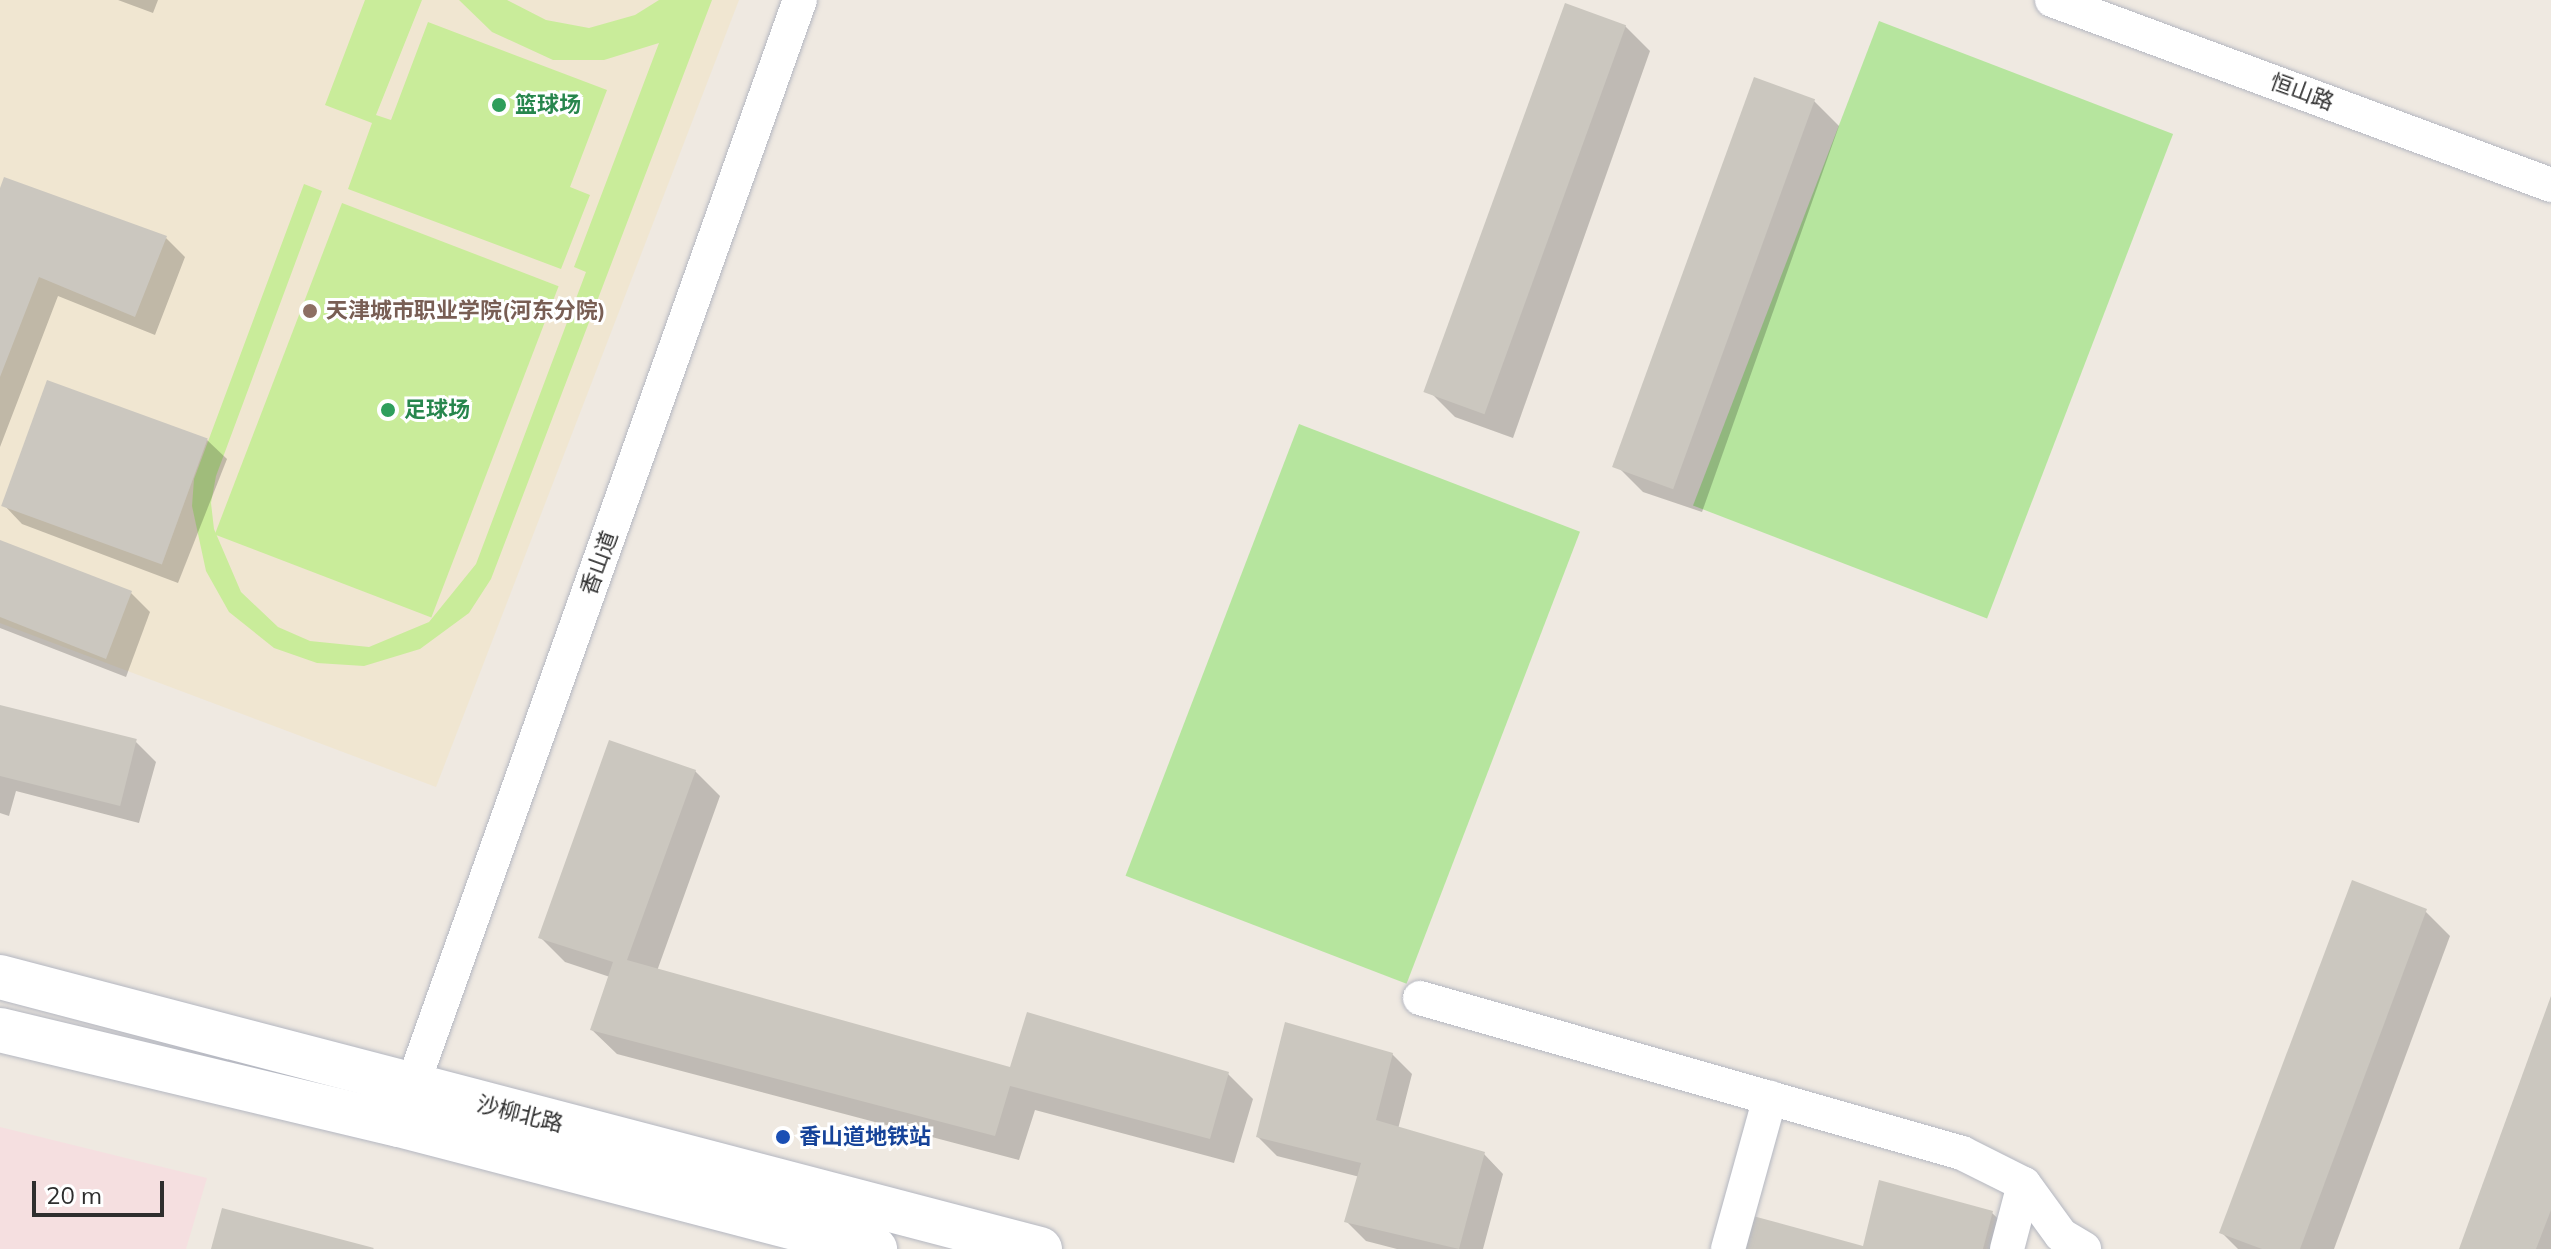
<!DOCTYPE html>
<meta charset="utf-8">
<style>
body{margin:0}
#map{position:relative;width:2551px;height:1249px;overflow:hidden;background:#efe9e1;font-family:Mulish,"Noto Sans SC",sans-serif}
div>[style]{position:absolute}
.education>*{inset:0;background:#f0e6d1}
.medical>*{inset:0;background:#f5dfe0}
.green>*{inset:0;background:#b6e59e;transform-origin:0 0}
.pitch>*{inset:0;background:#c9ec9a;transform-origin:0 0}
.shadow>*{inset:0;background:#0003}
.building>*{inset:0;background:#cbc7bf;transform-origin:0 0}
.roads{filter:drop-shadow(0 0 2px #b4b7c1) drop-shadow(0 0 2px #b4b7c1)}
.minor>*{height:34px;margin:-17px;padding:0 17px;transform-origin:17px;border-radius:17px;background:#fff}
.secondary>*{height:44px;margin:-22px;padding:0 22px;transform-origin:22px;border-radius:22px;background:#fff}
.dots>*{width:22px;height:22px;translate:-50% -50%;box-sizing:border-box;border:4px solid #fff;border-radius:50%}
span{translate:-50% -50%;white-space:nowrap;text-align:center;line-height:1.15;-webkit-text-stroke:6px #fff;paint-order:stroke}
.street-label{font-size:22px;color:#2e2e2e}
.leisure-label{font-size:22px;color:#27864d;font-weight:700}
.left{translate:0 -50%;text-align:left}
.education-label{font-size:22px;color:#785e54;font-weight:700}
.transit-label{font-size:22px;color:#164399;font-weight:700}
.scale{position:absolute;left:32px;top:1181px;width:132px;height:36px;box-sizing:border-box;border:4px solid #2e2e2e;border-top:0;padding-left:10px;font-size:24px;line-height:28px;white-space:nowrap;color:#2e2e2e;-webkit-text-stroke:6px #fff;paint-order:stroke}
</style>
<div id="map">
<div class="education">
<i style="clip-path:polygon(0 0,739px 0,436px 787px,0 623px)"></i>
</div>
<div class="medical">
<i style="clip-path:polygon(0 1127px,207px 1178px,186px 1249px,0 1249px)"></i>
</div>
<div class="green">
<i style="left:1879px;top:21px;width:315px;height:519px;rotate:21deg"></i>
<i style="left:1299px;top:424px;width:301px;height:484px;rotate:21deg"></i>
</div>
<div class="pitch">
<i style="clip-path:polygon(365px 0,422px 0,376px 115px,391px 120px,428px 22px,607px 90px,570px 187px,590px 195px,561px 269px,348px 189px,372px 123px,325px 105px)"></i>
<i style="clip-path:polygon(459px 0,507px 0,546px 20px,589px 28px,635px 15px,659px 0,712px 0,491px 579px,469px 613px,420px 649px,364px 666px,317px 663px,274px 648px,229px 612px,206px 571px,192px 506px,194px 479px,304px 184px,322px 191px,216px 476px,211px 503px,214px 529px,241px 592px,278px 627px,310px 641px,369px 647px,429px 622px,476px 564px,586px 272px,574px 267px,659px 43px,604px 60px,553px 60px,492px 32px)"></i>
<i style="left:342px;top:203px;width:232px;height:355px;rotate:21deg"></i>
</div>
<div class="shadow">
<i style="clip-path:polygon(118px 0,158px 0,153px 13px)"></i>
<i style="clip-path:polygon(1625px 26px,1650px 51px,1513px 438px,1455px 417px,1430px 392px)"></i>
<i style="clip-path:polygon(1814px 101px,1839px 126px,1702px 512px,1643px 492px,1618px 467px)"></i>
<i style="clip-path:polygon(0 194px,165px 237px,185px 257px,155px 335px,58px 296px,0 447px)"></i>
<i style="clip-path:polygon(49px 382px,207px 440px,227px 459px,178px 583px,22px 524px,3px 504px)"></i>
<i style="clip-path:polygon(0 543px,131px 593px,150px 612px,126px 677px,0 628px)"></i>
<i style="clip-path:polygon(0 707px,136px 742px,156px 762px,139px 823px,16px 791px,9px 816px,0 813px)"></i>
<i style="clip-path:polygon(695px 771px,720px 796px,657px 971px,1012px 1070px,1228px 1074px,1253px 1099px,1234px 1163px,1035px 1110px,1019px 1160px,617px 1054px,592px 1030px,610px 977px,565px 962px,540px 937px)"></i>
<i style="clip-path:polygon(2425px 911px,2450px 936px,2334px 1249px,2238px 1249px,2221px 1232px)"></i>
<i style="clip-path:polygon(2551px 1001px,2551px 1249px,2461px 1249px)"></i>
<i style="clip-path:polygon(1392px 1054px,1412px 1074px,1398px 1129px,1484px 1154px,1503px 1174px,1483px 1249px,1397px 1249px,1366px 1241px,1346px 1221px,1360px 1177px,1277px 1156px,1258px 1137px)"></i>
<i style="clip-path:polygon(1992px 1213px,2012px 1232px,2007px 1249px,1748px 1249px,1864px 1248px)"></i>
</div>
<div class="building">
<i style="left:1565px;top:3px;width:65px;height:414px;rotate:20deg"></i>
<i style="left:1754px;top:77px;width:65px;height:415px;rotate:20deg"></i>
<i style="clip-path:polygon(4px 177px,167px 236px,135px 317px,39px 277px,0 377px,0 188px)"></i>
<i style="left:47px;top:380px;width:171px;height:134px;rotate:20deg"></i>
<i style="clip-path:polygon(0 540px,132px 591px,106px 659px,0 617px)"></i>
<i style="left:0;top:705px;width:141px;height:69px;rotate:14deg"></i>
<i style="clip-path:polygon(609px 740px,696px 770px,627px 960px,1010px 1067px,1027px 1012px,1229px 1072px,1210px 1139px,1010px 1086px,995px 1136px,590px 1030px,613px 962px,538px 938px)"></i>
<i style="clip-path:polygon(2352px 880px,2427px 909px,2300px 1249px,2262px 1249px,2219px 1233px)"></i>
<i style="clip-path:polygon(2551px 996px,2551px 1210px,2536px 1249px,2459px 1249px)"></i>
<i style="clip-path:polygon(1285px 1022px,1393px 1053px,1376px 1120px,1485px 1152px,1459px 1249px,1344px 1222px,1361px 1163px,1256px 1137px)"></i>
<i style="clip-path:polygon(1879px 1180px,1993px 1211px,1983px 1249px,1746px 1249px,1753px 1216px,1863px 1246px)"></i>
<i style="clip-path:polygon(222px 1208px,374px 1248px,373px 1249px,211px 1249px)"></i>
</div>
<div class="roads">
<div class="minor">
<i style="left:2052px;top:0;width:532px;rotate:20.34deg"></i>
<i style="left:1420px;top:998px;width:564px;rotate:15.96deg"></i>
<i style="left:1962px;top:1153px;width:69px;rotate:26.6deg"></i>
<i style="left:2024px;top:1184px;width:63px;rotate:54deg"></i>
<i style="left:2061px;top:1235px;width:27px;rotate:31deg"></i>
<i style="left:405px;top:1106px;width:1174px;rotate:-70.35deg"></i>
<i style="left:1728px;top:1249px;width:157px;rotate:-74.5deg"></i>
<i style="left:2007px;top:1249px;width:67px;rotate:-75.3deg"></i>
</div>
<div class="secondary">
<i style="left:0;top:977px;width:1075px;rotate:14.66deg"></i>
<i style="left:0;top:1030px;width:410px;rotate:13.4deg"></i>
<i style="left:399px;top:1125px;width:492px;rotate:14.6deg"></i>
</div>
</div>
<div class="dots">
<i style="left:499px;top:105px;background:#2e9e5b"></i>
<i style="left:310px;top:311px;background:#8d6e63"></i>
<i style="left:388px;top:410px;background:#2e9e5b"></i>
<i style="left:783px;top:1137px;background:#1a4fb4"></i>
</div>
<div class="street-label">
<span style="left:2302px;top:92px;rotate:20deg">恒山路</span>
<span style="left:599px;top:563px;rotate:-70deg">香山道</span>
<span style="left:520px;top:1114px;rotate:14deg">沙柳北路</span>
</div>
<div class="leisure-label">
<span class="left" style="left:515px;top:105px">篮球场</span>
<span class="left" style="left:404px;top:410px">足球场</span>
</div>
<div class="education-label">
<span class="left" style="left:326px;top:311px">天津城市职业学院(河东分院)</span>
</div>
<div class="transit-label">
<span class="left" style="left:799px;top:1137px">香山道地铁站</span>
</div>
<div class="scale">20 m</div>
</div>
